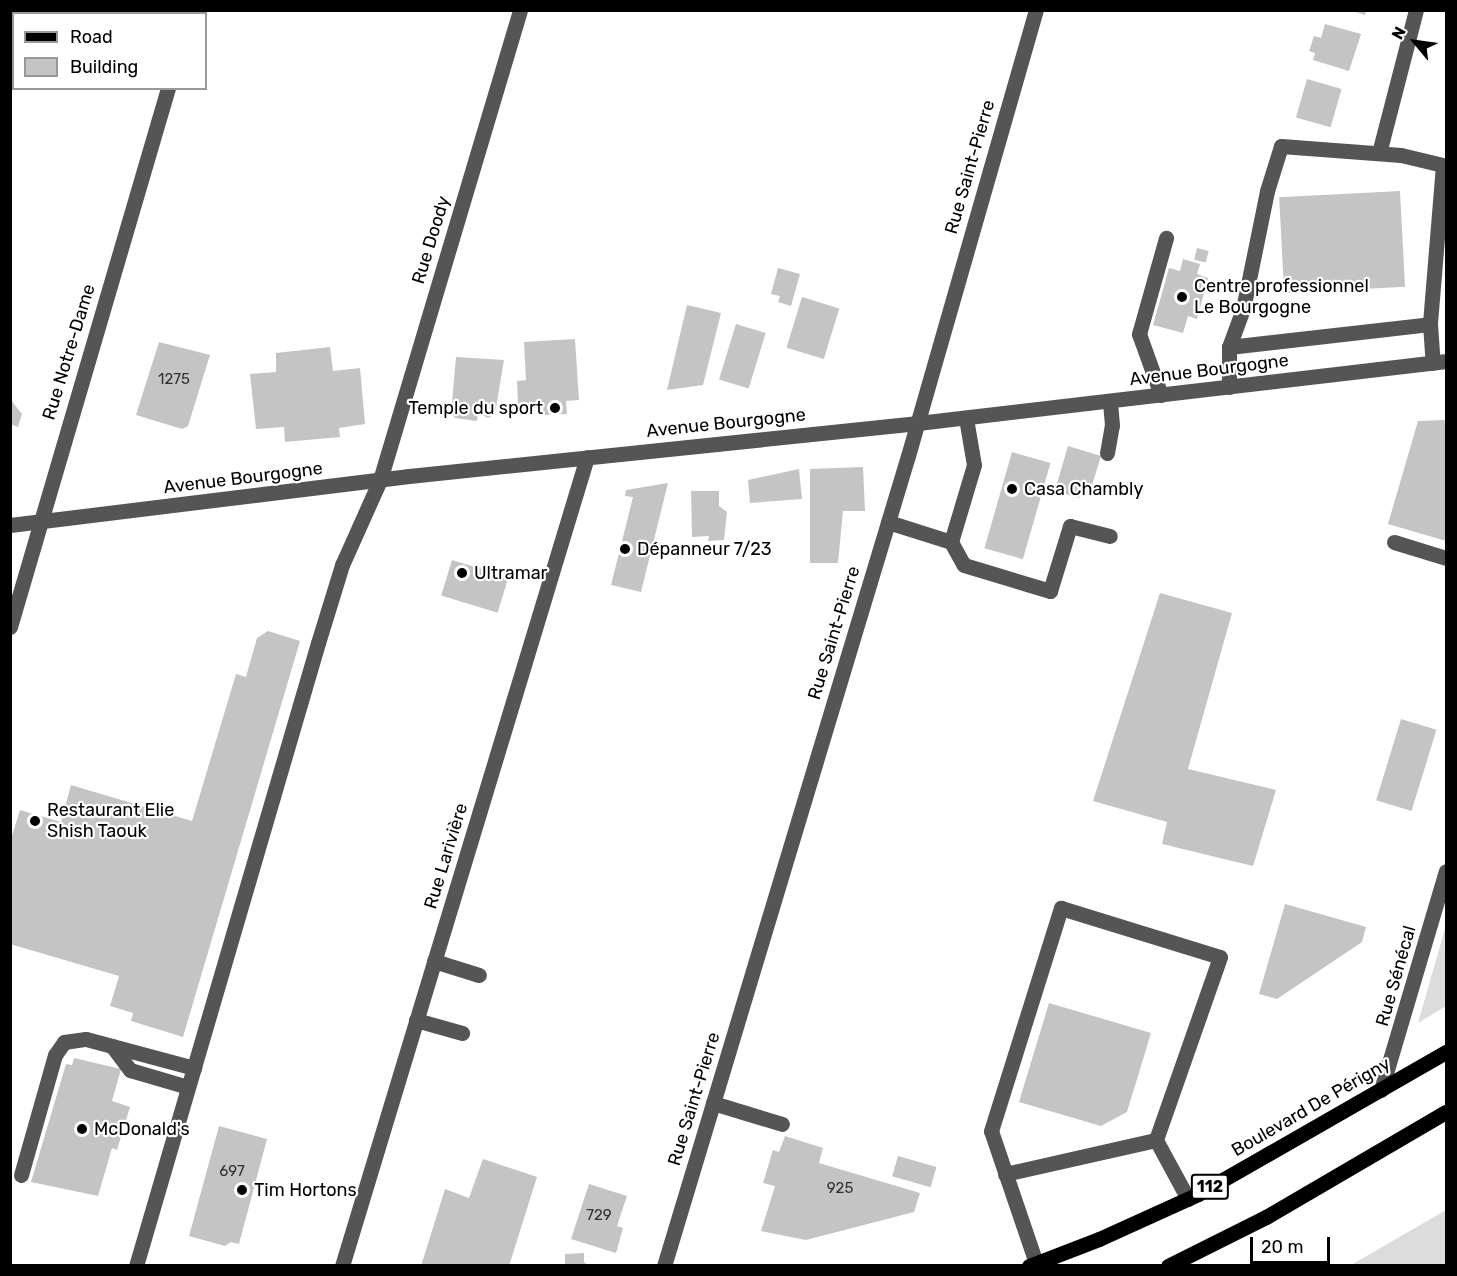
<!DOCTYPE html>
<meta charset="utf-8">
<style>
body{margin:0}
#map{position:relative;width:1457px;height:1276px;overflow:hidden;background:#fff;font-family:Rubik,sans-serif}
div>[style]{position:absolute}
.green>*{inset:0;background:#dcdcdc}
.building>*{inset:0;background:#c4c4c4;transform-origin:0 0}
.minor>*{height:15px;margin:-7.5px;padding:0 7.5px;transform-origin:7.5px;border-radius:7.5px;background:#555}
.major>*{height:15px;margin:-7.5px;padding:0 7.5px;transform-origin:7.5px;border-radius:7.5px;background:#000}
.dots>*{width:16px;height:16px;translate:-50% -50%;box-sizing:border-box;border:3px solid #fff;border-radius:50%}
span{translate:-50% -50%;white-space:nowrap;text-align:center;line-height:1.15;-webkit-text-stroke:4.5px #fff;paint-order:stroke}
.number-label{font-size:15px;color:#313131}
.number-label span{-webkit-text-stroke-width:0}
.shield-label span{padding:2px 4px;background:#fff;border:2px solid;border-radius:4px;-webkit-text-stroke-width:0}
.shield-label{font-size:16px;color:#000;font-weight:700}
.street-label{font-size:18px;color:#000}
.poi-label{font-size:18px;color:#000}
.left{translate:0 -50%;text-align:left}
.right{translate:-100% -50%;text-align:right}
.frame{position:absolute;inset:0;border:12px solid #000;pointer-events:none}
.legend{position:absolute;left:12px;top:12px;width:195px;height:78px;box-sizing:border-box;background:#fff;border:2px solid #999;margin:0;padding:8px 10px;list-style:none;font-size:18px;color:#000}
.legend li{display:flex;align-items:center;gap:12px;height:30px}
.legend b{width:30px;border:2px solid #999}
.north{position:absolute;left:1385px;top:12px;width:60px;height:60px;-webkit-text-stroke:4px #fff;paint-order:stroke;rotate:299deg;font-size:16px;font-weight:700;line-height:24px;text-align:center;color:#000}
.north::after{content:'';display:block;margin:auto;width:21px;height:27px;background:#000;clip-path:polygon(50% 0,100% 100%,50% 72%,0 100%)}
.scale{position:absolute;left:1250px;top:1237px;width:80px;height:27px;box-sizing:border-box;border:3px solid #000;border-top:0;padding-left:8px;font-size:18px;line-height:21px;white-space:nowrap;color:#000;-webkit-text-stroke:4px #fff;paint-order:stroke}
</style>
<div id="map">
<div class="green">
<i style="clip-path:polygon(1446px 925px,1446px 1006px,1418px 1023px)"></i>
<i style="clip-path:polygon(1446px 1210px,1446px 1265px,1351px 1265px)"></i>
</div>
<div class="building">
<i style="clip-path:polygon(1350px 10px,1366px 10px,1365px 15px)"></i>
<i style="clip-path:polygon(1325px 24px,1361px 34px,1349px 71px,1313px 60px,1315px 53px,1309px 51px,1314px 36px,1321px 38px)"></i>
<i style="left:1307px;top:79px;width:36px;height:40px;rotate:16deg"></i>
<i style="left:1400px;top:191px;width:96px;height:121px;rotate:87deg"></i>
<i style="left:1197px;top:248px;width:12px;height:12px;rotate:14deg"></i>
<i style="clip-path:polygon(1183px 259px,1200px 264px,1197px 274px,1208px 278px,1197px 319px,1188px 316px,1183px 333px,1153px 325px,1169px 268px,1180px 271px)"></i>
<i style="clip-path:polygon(778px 268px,800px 274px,791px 306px,778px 302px,780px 296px,771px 294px)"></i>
<i style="left:802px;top:297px;width:39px;height:53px;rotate:17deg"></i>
<i style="clip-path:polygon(687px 305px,721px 313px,703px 385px,667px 390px)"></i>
<i style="left:736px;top:324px;width:31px;height:58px;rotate:17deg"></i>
<i style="clip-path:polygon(575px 339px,579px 400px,566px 401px,567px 414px,544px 415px,543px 404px,518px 404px,517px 381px,526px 380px,524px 342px)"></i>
<i style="clip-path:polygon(159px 342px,210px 355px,188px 426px,182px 429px,136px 415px)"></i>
<i style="clip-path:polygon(330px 347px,333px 371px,360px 368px,365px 424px,339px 428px,340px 437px,285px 442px,284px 427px,256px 429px,250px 374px,276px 372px,276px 353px)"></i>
<i style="clip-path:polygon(456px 357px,504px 360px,495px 414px,488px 418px,478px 413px,477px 421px,455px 418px,451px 413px)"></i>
<i style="clip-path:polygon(10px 399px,22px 414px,18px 427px,10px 424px)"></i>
<i style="clip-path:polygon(1446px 420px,1446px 541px,1388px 524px,1418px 421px)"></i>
<i style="clip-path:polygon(1068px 446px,1101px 456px,1089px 495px,1081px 493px,1079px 498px,1059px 492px,1056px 487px)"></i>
<i style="left:1012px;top:452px;width:40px;height:100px;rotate:16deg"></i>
<i style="clip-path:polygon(863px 467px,865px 511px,843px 511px,838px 563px,810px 563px,810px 469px)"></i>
<i style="clip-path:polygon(799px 469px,802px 499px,750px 503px,748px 480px)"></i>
<i style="clip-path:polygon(668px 483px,641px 592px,611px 585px,633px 497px,625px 496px,626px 490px)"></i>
<i style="clip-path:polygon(691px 491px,719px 491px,719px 506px,727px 512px,724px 540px,708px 541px,709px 536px,692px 537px)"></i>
<i style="left:452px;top:560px;width:59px;height:37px;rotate:17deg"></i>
<i style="clip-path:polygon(1160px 593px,1232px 613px,1188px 769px,1276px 790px,1253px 866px,1162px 844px,1167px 822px,1093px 801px)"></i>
<i style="clip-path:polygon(268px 631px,300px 641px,183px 1037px,131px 1021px,133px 1013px,110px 1006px,119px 976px,10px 944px,10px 842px,20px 810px,61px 822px,71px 785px,192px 821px,236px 674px,246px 677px,257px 638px)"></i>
<i style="left:1401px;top:719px;width:37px;height:85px;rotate:17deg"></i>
<i style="clip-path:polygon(1285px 904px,1366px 927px,1362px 942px,1277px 999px,1259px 994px)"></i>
<i style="clip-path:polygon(1049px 1003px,1151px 1033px,1127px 1112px,1101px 1126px,1019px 1102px)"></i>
<i style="clip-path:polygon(74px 1058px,121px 1069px,112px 1101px,130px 1107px,117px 1150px,112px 1148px,98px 1196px,31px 1182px,66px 1064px,72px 1065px)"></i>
<i style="clip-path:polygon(219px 1126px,267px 1139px,239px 1244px,231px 1242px,225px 1246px,189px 1236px)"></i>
<i style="clip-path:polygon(785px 1136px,823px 1148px,819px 1163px,920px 1193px,914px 1212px,806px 1240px,761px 1231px,775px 1186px,763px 1183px,773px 1150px,779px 1152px)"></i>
<i style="left:898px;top:1156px;width:40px;height:21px;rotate:16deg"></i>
<i style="clip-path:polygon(483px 1159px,537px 1177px,509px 1266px,421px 1266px,445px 1189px,469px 1198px)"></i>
<i style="clip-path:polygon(589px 1184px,627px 1196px,617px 1226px,623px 1228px,616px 1253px,571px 1239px)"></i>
<i style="clip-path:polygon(584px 1253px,584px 1262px,589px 1266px,565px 1266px,565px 1254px)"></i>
</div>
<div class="minor">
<i style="left:191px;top:14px;width:4px;rotate:-76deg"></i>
<i style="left:1379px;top:153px;width:148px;rotate:-75.5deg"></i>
<i style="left:1229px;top:347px;width:40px;rotate:-69.8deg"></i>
<i style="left:1243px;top:309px;width:120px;rotate:-78.5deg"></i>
<i style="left:1267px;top:191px;width:47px;rotate:-72.7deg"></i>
<i style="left:1281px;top:146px;width:120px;rotate:4.3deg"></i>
<i style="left:1401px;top:155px;width:43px;rotate:13.4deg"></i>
<i style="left:1443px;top:165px;width:160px;rotate:94.7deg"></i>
<i style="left:1229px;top:387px;width:40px;rotate:-90deg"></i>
<i style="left:1229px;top:347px;width:202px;rotate:-6.5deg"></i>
<i style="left:1430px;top:324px;width:39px;rotate:86deg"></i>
<i style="left:1161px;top:395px;width:65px;rotate:-109.8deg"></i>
<i style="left:1139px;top:334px;width:100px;rotate:-74.3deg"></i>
<i style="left:1107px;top:453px;width:28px;rotate:-80deg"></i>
<i style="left:1112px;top:425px;width:24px;rotate:-95deg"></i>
<i style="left:888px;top:522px;width:66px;rotate:17.6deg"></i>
<i style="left:951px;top:542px;width:80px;rotate:-73.4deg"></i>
<i style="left:974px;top:465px;width:48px;rotate:-99.7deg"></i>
<i style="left:10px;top:525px;width:402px;rotate:-7deg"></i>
<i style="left:409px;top:476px;width:512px;rotate:-5.94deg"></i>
<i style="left:918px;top:423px;width:532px;rotate:-6.7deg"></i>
<i style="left:951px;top:542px;width:26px;rotate:61deg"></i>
<i style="left:964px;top:565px;width:90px;rotate:16.8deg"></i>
<i style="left:1050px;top:591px;width:68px;rotate:-72.9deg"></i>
<i style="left:1070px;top:526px;width:41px;rotate:14deg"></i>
<i style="left:1394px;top:542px;width:54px;rotate:17.1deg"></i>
<i style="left:10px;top:627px;width:562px;rotate:-73.66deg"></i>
<i style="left:434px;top:961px;width:47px;rotate:17.3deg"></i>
<i style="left:416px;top:1020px;width:48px;rotate:15.8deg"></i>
<i style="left:112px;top:1046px;width:30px;rotate:53deg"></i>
<i style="left:130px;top:1070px;width:60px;rotate:16.3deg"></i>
<i style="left:1381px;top:1090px;width:228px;rotate:-73.5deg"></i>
<i style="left:713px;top:1103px;width:72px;rotate:16.9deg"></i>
<i style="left:1005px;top:1174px;width:155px;rotate:-12.7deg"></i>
<i style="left:1156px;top:1140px;width:67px;rotate:61.5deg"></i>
<i style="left:21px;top:1175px;width:125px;rotate:-74.2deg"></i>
<i style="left:55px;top:1055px;width:16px;rotate:-55deg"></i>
<i style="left:64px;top:1042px;width:22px;rotate:-8deg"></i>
<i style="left:86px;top:1039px;width:112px;rotate:15deg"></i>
<i style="left:1036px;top:1263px;width:139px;rotate:-108.8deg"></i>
<i style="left:991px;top:1131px;width:234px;rotate:-72.6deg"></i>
<i style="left:1061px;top:908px;width:166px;rotate:17.1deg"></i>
<i style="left:1220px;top:957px;width:194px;rotate:109.3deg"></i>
<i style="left:136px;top:1266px;width:649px;rotate:-73.72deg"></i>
<i style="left:318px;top:643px;width:82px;rotate:-72.9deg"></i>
<i style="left:342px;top:565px;width:93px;rotate:-65.9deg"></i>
<i style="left:380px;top:480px;width:490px;rotate:-73.4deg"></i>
<i style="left:342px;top:1266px;width:845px;rotate:-73.15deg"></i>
<i style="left:664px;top:1266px;width:846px;rotate:-73.24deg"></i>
<i style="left:908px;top:456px;width:464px;rotate:-74deg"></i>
</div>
<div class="major">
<i style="left:1029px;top:1266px;width:75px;rotate:-21.1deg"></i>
<i style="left:1099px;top:1239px;width:109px;rotate:-24.4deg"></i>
<i style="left:1198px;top:1194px;width:286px;rotate:-29.8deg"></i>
<i style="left:1168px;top:1266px;width:110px;rotate:-26.6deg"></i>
<i style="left:1266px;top:1217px;width:208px;rotate:-30.3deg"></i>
</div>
<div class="dots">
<i style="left:1182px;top:297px;background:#000"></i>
<i style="left:555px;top:408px;background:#000"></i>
<i style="left:1012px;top:489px;background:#000"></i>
<i style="left:625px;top:549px;background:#000"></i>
<i style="left:462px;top:573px;background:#000"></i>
<i style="left:35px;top:821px;background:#000"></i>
<i style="left:82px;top:1129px;background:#000"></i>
<i style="left:242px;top:1190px;background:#000"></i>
</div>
<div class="number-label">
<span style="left:174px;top:380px">1275</span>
<span style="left:232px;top:1172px">697</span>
<span style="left:840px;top:1189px">925</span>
<span style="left:599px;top:1216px">729</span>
</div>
<div class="shield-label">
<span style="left:1210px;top:1187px">112</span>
</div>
<div class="street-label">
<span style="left:970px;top:167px;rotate:-74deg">Rue Saint-Pierre</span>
<span style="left:431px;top:240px;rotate:-73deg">Rue Doody</span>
<span style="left:69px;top:352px;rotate:-73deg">Rue Notre-Dame</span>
<span style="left:1209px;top:370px;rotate:-7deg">Avenue Bourgogne</span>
<span style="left:726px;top:423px;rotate:-6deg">Avenue Bourgogne</span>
<span style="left:243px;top:478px;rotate:-7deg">Avenue Bourgogne</span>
<span style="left:834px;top:633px;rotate:-73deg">Rue Saint-Pierre</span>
<span style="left:446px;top:856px;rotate:-73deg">Rue Larivière</span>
<span style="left:1396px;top:976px;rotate:-74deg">Rue Sénécal</span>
<span style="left:694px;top:1099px;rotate:-73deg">Rue Saint-Pierre</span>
<span style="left:1311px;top:1107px;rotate:-30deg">Boulevard De Périgny</span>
</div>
<div class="poi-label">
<span class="left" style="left:1194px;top:297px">Centre professionnel<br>Le Bourgogne</span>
<span class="right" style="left:543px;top:408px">Temple du sport</span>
<span class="left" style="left:1024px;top:489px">Casa Chambly</span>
<span class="left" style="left:637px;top:549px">Dépanneur 7/23</span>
<span class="left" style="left:474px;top:573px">Ultramar</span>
<span class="left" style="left:47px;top:821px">Restaurant Elie<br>Shish Taouk</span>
<span class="left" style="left:94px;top:1129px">McDonald's</span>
<span class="left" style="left:254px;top:1190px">Tim Hortons</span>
</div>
<div class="frame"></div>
<ul class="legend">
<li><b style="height:8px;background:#000"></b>Road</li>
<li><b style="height:16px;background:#c4c4c4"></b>Building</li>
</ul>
<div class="north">N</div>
<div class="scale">20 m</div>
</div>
